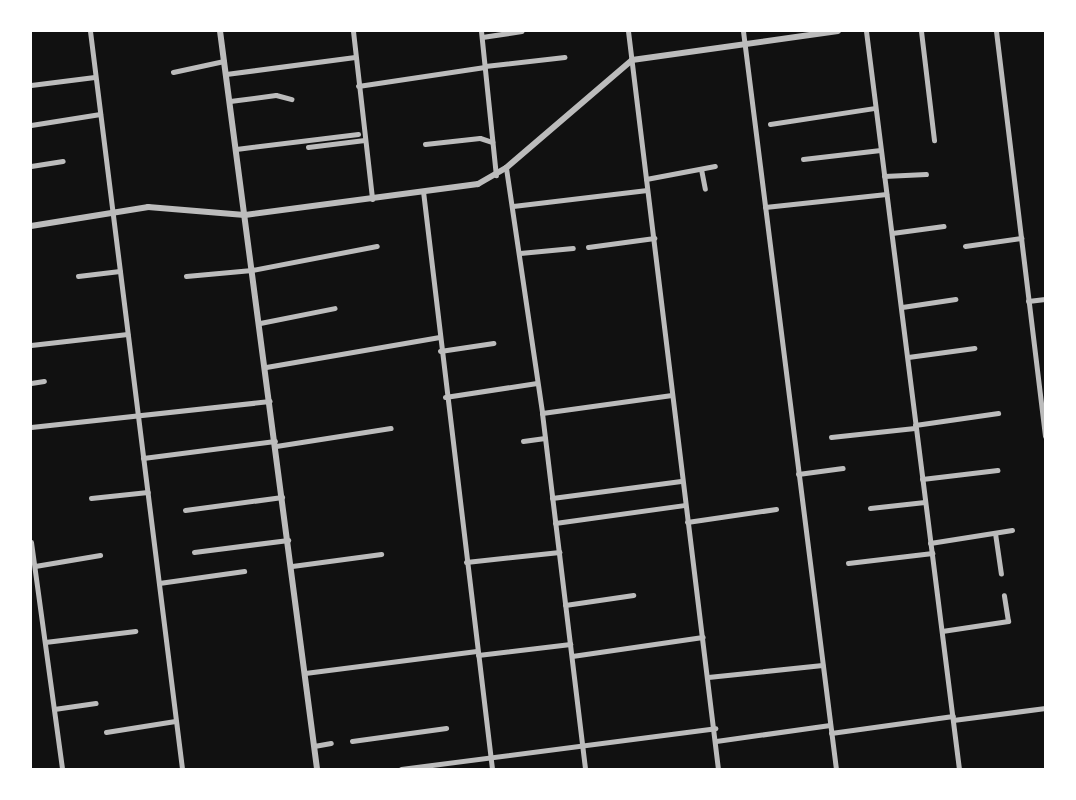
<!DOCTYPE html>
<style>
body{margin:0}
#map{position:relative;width:1076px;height:800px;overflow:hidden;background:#111;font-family:"Public Sans",sans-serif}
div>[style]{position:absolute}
.minor>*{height:5px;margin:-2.5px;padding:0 2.5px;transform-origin:2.5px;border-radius:2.5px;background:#bcbcbc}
.tertiary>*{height:6px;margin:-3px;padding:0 3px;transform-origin:3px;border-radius:3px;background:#bcbcbc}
span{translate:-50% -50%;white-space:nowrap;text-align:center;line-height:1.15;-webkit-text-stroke:4px #fff;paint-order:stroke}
.frame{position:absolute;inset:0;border:32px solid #fff;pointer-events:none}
</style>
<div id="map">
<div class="minor">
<i style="left:90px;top:31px;width:744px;rotate:82.89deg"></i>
<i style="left:353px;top:31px;width:169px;rotate:83.5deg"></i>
<i style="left:481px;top:31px;width:145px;rotate:84.1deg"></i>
<i style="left:628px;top:31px;width:743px;rotate:83.05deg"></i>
<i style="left:743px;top:31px;width:744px;rotate:82.82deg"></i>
<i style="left:866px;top:31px;width:744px;rotate:82.82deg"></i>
<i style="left:921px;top:31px;width:110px;rotate:83.2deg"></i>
<i style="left:996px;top:31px;width:408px;rotate:83.1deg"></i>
<i style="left:482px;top:37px;width:40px;rotate:-8.5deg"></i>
<i style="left:485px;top:66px;width:80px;rotate:-6.5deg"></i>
<i style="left:173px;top:72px;width:52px;rotate:-12.2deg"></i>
<i style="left:226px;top:74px;width:130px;rotate:-7.5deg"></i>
<i style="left:31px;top:85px;width:64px;rotate:-7.2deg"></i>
<i style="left:358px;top:86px;width:128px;rotate:-8.5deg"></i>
<i style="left:230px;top:101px;width:46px;rotate:-7.4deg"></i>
<i style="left:276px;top:95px;width:16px;rotate:15deg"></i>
<i style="left:770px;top:124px;width:105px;rotate:-8.7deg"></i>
<i style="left:31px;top:125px;width:70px;rotate:-9.1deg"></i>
<i style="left:425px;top:144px;width:55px;rotate:-6.2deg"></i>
<i style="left:480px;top:138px;width:13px;rotate:18deg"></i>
<i style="left:308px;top:147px;width:57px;rotate:-7deg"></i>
<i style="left:236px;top:149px;width:123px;rotate:-7deg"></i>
<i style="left:803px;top:159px;width:78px;rotate:-6.7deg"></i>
<i style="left:31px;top:166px;width:32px;rotate:-9deg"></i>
<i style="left:506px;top:168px;width:248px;rotate:81.6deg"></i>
<i style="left:542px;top:413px;width:359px;rotate:83.1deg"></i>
<i style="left:701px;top:169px;width:20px;rotate:79deg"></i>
<i style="left:884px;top:176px;width:42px;rotate:-2.7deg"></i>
<i style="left:646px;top:179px;width:70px;rotate:-10.7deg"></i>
<i style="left:423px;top:191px;width:582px;rotate:83.19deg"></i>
<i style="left:513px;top:206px;width:135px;rotate:-6.8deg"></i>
<i style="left:765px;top:207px;width:122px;rotate:-6.1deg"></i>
<i style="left:892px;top:233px;width:52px;rotate:-7.7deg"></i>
<i style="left:965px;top:246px;width:57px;rotate:-8.1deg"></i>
<i style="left:588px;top:247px;width:67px;rotate:-7.8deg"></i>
<i style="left:520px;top:253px;width:53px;rotate:-5.4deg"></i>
<i style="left:78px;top:276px;width:42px;rotate:-6.8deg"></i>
<i style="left:186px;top:276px;width:66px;rotate:-5.2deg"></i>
<i style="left:252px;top:270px;width:127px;rotate:-10.9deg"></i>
<i style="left:1028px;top:301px;width:17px;rotate:-7deg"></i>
<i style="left:902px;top:307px;width:54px;rotate:-8.6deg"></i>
<i style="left:260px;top:323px;width:76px;rotate:-11.3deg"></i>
<i style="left:31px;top:345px;width:97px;rotate:-6.5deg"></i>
<i style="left:440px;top:351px;width:54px;rotate:-8.6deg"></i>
<i style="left:908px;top:357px;width:67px;rotate:-7.8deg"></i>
<i style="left:266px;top:367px;width:176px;rotate:-9.8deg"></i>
<i style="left:31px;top:383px;width:13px;rotate:-9deg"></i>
<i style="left:445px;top:397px;width:93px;rotate:-8.7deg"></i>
<i style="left:542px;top:413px;width:131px;rotate:-7.9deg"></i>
<i style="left:915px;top:425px;width:84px;rotate:-8.2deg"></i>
<i style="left:31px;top:427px;width:240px;rotate:-6.2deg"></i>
<i style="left:831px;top:437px;width:84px;rotate:-6.1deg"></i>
<i style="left:523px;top:441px;width:22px;rotate:-8deg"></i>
<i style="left:276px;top:446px;width:116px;rotate:-8.9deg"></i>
<i style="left:143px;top:458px;width:133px;rotate:-7.3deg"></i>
<i style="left:798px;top:474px;width:45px;rotate:-7.6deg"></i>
<i style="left:922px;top:479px;width:76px;rotate:-6.8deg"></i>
<i style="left:91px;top:498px;width:57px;rotate:-6deg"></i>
<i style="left:552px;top:498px;width:130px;rotate:-7.5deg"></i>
<i style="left:870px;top:508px;width:55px;rotate:-6.2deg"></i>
<i style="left:185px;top:510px;width:98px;rotate:-7.6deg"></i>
<i style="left:687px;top:522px;width:90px;rotate:-8.3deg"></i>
<i style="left:555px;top:523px;width:130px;rotate:-7.9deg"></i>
<i style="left:995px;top:533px;width:41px;rotate:81.7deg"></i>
<i style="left:31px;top:542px;width:229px;rotate:82.2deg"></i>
<i style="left:930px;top:543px;width:83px;rotate:-9deg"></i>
<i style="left:194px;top:552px;width:95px;rotate:-7.3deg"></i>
<i style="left:466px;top:562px;width:94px;rotate:-6.1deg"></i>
<i style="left:848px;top:563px;width:85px;rotate:-6.8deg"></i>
<i style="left:35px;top:566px;width:66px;rotate:-9.6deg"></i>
<i style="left:292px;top:566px;width:90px;rotate:-7.7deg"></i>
<i style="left:159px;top:583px;width:86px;rotate:-8deg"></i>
<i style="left:565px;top:605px;width:69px;rotate:-8.4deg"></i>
<i style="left:942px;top:631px;width:67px;rotate:-8.6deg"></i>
<i style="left:1008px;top:621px;width:26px;rotate:-99deg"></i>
<i style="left:45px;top:642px;width:91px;rotate:-7deg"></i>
<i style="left:478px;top:655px;width:93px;rotate:-6.8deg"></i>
<i style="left:572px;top:656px;width:132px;rotate:-8.3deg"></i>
<i style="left:305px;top:673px;width:173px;rotate:-7.3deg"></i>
<i style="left:708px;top:677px;width:115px;rotate:-6deg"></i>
<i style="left:54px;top:709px;width:42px;rotate:-8.1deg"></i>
<i style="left:953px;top:720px;width:93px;rotate:-7.4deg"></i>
<i style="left:106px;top:732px;width:70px;rotate:-9.1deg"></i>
<i style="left:831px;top:733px;width:123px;rotate:-7.9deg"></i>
<i style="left:352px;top:741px;width:95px;rotate:-7.9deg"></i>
<i style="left:716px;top:741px;width:115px;rotate:-8deg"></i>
<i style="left:314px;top:746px;width:17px;rotate:-10deg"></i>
<i style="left:401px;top:769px;width:317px;rotate:-7.4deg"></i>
</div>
<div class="tertiary">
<i style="left:220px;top:31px;width:744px;rotate:82.51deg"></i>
<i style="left:31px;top:226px;width:119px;rotate:-9.2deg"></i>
<i style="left:148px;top:207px;width:97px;rotate:4.7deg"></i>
<i style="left:245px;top:215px;width:235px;rotate:-7.6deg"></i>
<i style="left:478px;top:184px;width:32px;rotate:-30deg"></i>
<i style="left:506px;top:168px;width:166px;rotate:-40.6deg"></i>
<i style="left:632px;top:60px;width:208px;rotate:-8deg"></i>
</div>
<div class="frame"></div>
</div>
